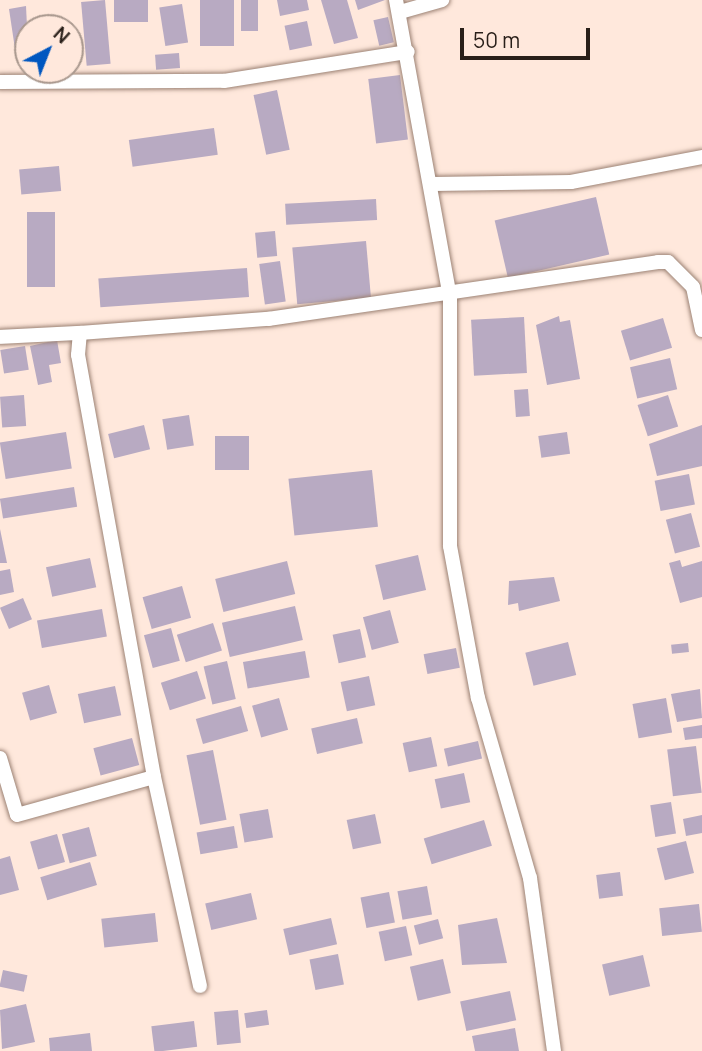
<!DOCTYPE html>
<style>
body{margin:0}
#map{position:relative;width:702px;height:1051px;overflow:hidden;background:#ffe8dc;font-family:Manrope,sans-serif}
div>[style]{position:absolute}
.building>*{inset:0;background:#b8aac2;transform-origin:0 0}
.roads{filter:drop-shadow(0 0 2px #9c8274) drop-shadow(0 0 2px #9c8274)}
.minor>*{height:14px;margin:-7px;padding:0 7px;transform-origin:7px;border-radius:7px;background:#fff}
span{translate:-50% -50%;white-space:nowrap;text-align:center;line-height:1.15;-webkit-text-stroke:7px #ffe8dc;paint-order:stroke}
.north{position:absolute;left:14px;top:14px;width:70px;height:70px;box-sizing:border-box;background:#ffe8dc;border:2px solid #a9988e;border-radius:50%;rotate:42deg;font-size:19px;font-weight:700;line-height:28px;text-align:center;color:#291f19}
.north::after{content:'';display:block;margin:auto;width:24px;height:32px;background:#0057c0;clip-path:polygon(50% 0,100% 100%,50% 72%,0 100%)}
.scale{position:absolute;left:460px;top:28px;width:130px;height:32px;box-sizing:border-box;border:4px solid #291f19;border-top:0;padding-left:9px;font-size:21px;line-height:24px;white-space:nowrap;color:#291f19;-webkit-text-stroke:5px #ffe8dc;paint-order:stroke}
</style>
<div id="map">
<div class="building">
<i style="left:105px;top:0;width:64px;height:24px;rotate:85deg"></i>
<i style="left:114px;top:0;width:34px;height:22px"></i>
<i style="left:200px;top:0;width:34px;height:46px"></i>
<i style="left:241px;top:0;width:17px;height:31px"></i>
<i style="clip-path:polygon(277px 0,307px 0,309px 10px,280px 16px)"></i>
<i style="clip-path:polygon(321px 0,347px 0,358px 38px,334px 44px)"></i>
<i style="clip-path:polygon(355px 0,385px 0,358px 10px)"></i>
<i style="left:182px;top:4px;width:39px;height:23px;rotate:81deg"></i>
<i style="clip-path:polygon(26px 6px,28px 47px,15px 49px,9px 9px)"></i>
<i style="left:388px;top:17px;width:26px;height:15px;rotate:77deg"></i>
<i style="left:307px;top:21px;width:25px;height:23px;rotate:78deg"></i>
<i style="left:179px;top:53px;width:15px;height:24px;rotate:86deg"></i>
<i style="left:400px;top:75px;width:65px;height:32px;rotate:83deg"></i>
<i style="left:277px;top:90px;width:61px;height:24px;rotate:78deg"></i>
<i style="left:214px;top:128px;width:27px;height:86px;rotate:82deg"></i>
<i style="left:59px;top:166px;width:25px;height:40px;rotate:85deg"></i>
<i style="left:596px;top:197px;width:59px;height:104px;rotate:77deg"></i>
<i style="left:376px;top:199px;width:21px;height:91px;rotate:87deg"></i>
<i style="left:27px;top:212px;width:28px;height:75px"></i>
<i style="left:275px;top:231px;width:25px;height:20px;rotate:85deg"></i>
<i style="left:366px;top:241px;width:57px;height:74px;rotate:85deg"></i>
<i style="left:280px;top:261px;width:41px;height:21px;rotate:82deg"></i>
<i style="left:247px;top:268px;width:29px;height:149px;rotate:86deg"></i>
<i style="clip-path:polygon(559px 316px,560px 322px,570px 320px,580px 379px,547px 385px,536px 325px)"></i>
<i style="left:524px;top:317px;width:56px;height:53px;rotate:87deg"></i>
<i style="left:663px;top:318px;width:31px;height:44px;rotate:73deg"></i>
<i style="clip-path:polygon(57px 340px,61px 363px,49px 365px,52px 382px,38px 385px,30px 346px)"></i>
<i style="left:25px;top:346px;width:24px;height:25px;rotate:81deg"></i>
<i style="left:670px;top:358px;width:32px;height:41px;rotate:77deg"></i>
<i style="left:528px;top:389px;width:27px;height:14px;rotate:86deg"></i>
<i style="left:24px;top:395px;width:31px;height:24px;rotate:86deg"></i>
<i style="left:668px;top:395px;width:33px;height:32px;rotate:72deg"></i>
<i style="left:189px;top:415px;width:31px;height:27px;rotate:81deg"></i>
<i style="left:144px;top:425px;width:25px;height:37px;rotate:76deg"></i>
<i style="clip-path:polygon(702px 425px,702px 466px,657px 476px,649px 444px)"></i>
<i style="left:66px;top:432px;width:37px;height:67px;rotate:81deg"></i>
<i style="left:567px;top:432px;width:22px;height:29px;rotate:82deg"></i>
<i style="left:215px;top:436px;width:34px;height:34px"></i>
<i style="left:372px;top:470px;width:57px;height:84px;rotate:84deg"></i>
<i style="left:689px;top:474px;width:31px;height:35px;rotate:79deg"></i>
<i style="left:74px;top:487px;width:20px;height:75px;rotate:81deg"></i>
<i style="left:691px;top:513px;width:35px;height:26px;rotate:75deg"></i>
<i style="clip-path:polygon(0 529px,7px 563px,0 563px)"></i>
<i style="left:418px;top:555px;width:36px;height:44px;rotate:77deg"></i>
<i style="left:90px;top:558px;width:30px;height:45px;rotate:78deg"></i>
<i style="clip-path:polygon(680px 560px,682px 567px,702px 561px,702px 597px,680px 603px,669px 563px)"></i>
<i style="left:287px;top:561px;width:34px;height:74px;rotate:76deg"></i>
<i style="clip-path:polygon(10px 569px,14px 592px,0 595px,0 571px)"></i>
<i style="clip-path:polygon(554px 577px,560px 601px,519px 611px,518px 603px,508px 605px,509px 581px)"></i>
<i style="left:182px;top:586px;width:33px;height:41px;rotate:74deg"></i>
<i style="left:23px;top:598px;width:23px;height:25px;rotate:67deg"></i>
<i style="left:295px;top:606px;width:35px;height:75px;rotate:77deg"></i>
<i style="left:102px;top:609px;width:28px;height:66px;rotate:80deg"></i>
<i style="left:390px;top:610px;width:34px;height:28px;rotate:75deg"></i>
<i style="left:213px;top:623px;width:29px;height:38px;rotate:72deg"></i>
<i style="left:171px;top:628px;width:34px;height:28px;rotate:75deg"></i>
<i style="left:360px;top:629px;width:29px;height:28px;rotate:78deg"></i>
<i style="left:568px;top:642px;width:34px;height:44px;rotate:76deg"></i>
<i style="left:688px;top:643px;width:9px;height:17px;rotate:84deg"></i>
<i style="left:456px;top:648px;width:20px;height:33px;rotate:79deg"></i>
<i style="left:305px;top:651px;width:27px;height:63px;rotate:80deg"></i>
<i style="left:227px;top:661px;width:39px;height:24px;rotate:77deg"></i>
<i style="left:197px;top:671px;width:29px;height:38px;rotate:72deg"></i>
<i style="left:369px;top:676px;width:30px;height:29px;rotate:78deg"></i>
<i style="left:49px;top:685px;width:29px;height:28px;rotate:74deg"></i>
<i style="left:115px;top:686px;width:30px;height:38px;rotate:78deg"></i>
<i style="clip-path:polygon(700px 689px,702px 718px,677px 722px,671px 694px)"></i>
<i style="left:279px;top:698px;width:33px;height:28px;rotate:74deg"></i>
<i style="left:666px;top:698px;width:35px;height:34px;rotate:80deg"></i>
<i style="left:241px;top:706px;width:26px;height:47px;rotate:74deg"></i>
<i style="left:357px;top:718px;width:26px;height:47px;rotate:77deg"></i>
<i style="clip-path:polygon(702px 725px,702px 738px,685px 740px,683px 728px)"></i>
<i style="left:431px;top:737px;width:30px;height:29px;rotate:78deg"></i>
<i style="left:132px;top:738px;width:28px;height:40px;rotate:75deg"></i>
<i style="left:478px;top:741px;width:18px;height:35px;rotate:77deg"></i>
<i style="left:696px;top:746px;width:47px;height:29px;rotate:83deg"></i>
<i style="left:213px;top:750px;width:71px;height:27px;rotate:79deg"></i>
<i style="left:464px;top:773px;width:30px;height:30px;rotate:78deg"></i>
<i style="left:671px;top:802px;width:32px;height:21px;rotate:81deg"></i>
<i style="left:268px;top:809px;width:29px;height:29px;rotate:80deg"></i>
<i style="left:375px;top:814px;width:30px;height:29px;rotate:78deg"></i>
<i style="clip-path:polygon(702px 815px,702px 833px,686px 836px,683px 819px)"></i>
<i style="left:484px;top:820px;width:27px;height:63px;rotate:73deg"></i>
<i style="left:234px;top:826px;width:22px;height:38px;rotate:80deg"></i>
<i style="left:89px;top:827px;width:30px;height:28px;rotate:75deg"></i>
<i style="left:57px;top:834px;width:29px;height:28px;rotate:74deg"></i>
<i style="left:686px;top:841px;width:33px;height:30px;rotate:76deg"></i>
<i style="clip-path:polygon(10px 856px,19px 890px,0 895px,0 859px)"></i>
<i style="left:90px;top:862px;width:24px;height:52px;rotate:73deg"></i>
<i style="left:620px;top:872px;width:24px;height:24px;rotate:83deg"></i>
<i style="left:427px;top:886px;width:29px;height:30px;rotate:80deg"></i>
<i style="left:389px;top:892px;width:31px;height:29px;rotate:79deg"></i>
<i style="left:251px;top:893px;width:27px;height:47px;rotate:77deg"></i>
<i style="left:699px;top:904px;width:28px;height:40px;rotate:84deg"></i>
<i style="left:155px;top:913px;width:29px;height:54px;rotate:84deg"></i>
<i style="left:331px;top:918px;width:27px;height:49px;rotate:77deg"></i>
<i style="clip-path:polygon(497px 918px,507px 963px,462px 965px,458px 925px)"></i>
<i style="left:438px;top:919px;width:20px;height:25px;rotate:75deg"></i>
<i style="left:406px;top:926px;width:30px;height:28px;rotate:78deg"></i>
<i style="left:338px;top:954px;width:31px;height:29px;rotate:79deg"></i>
<i style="left:643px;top:955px;width:32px;height:42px;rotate:77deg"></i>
<i style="left:443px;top:959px;width:35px;height:34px;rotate:77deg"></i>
<i style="left:3px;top:970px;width:25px;height:17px;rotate:12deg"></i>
<i style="left:510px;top:991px;width:30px;height:51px;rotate:78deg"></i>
<i style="clip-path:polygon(26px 1004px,35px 1042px,2px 1049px,0 1010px)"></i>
<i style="left:238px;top:1010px;width:33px;height:24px;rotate:85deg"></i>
<i style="left:267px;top:1010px;width:15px;height:23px;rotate:82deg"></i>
<i style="left:194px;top:1021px;width:26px;height:43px;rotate:83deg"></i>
<i style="clip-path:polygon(515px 1028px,519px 1051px,475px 1051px,472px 1036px)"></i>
<i style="clip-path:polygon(90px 1033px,92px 1051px,50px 1051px,49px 1038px)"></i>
</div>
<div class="roads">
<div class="minor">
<i style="left:396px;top:0;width:301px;rotate:79.7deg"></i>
<i style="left:450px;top:296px;width:250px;rotate:90deg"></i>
<i style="left:450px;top:546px;width:155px;rotate:79.6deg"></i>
<i style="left:478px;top:698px;width:187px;rotate:73.9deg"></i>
<i style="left:530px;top:878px;width:175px;rotate:82.1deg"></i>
<i style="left:400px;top:12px;width:44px;rotate:-15.9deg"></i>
<i style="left:0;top:82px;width:224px;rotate:-0.3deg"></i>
<i style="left:224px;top:81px;width:186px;rotate:-9deg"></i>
<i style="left:433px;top:184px;width:138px;rotate:-0.8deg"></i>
<i style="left:571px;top:182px;width:133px;rotate:-10.8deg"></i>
<i style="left:0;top:337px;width:80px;rotate:-2.9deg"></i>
<i style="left:0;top:758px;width:59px;rotate:73.4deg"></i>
<i style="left:17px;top:815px;width:142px;rotate:-15.5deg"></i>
<i style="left:200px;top:986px;width:214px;rotate:-102.4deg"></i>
<i style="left:154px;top:777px;width:429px;rotate:-100.2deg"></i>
<i style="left:78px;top:355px;width:22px;rotate:-85deg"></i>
<i style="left:80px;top:333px;width:189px;rotate:-4.3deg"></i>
<i style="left:268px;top:319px;width:394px;rotate:-8.3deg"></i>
<i style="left:658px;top:262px;width:10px"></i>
<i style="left:668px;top:262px;width:35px;rotate:45deg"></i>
<i style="left:693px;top:287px;width:44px;rotate:78.2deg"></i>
</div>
</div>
<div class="north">N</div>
<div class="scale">50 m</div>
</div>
